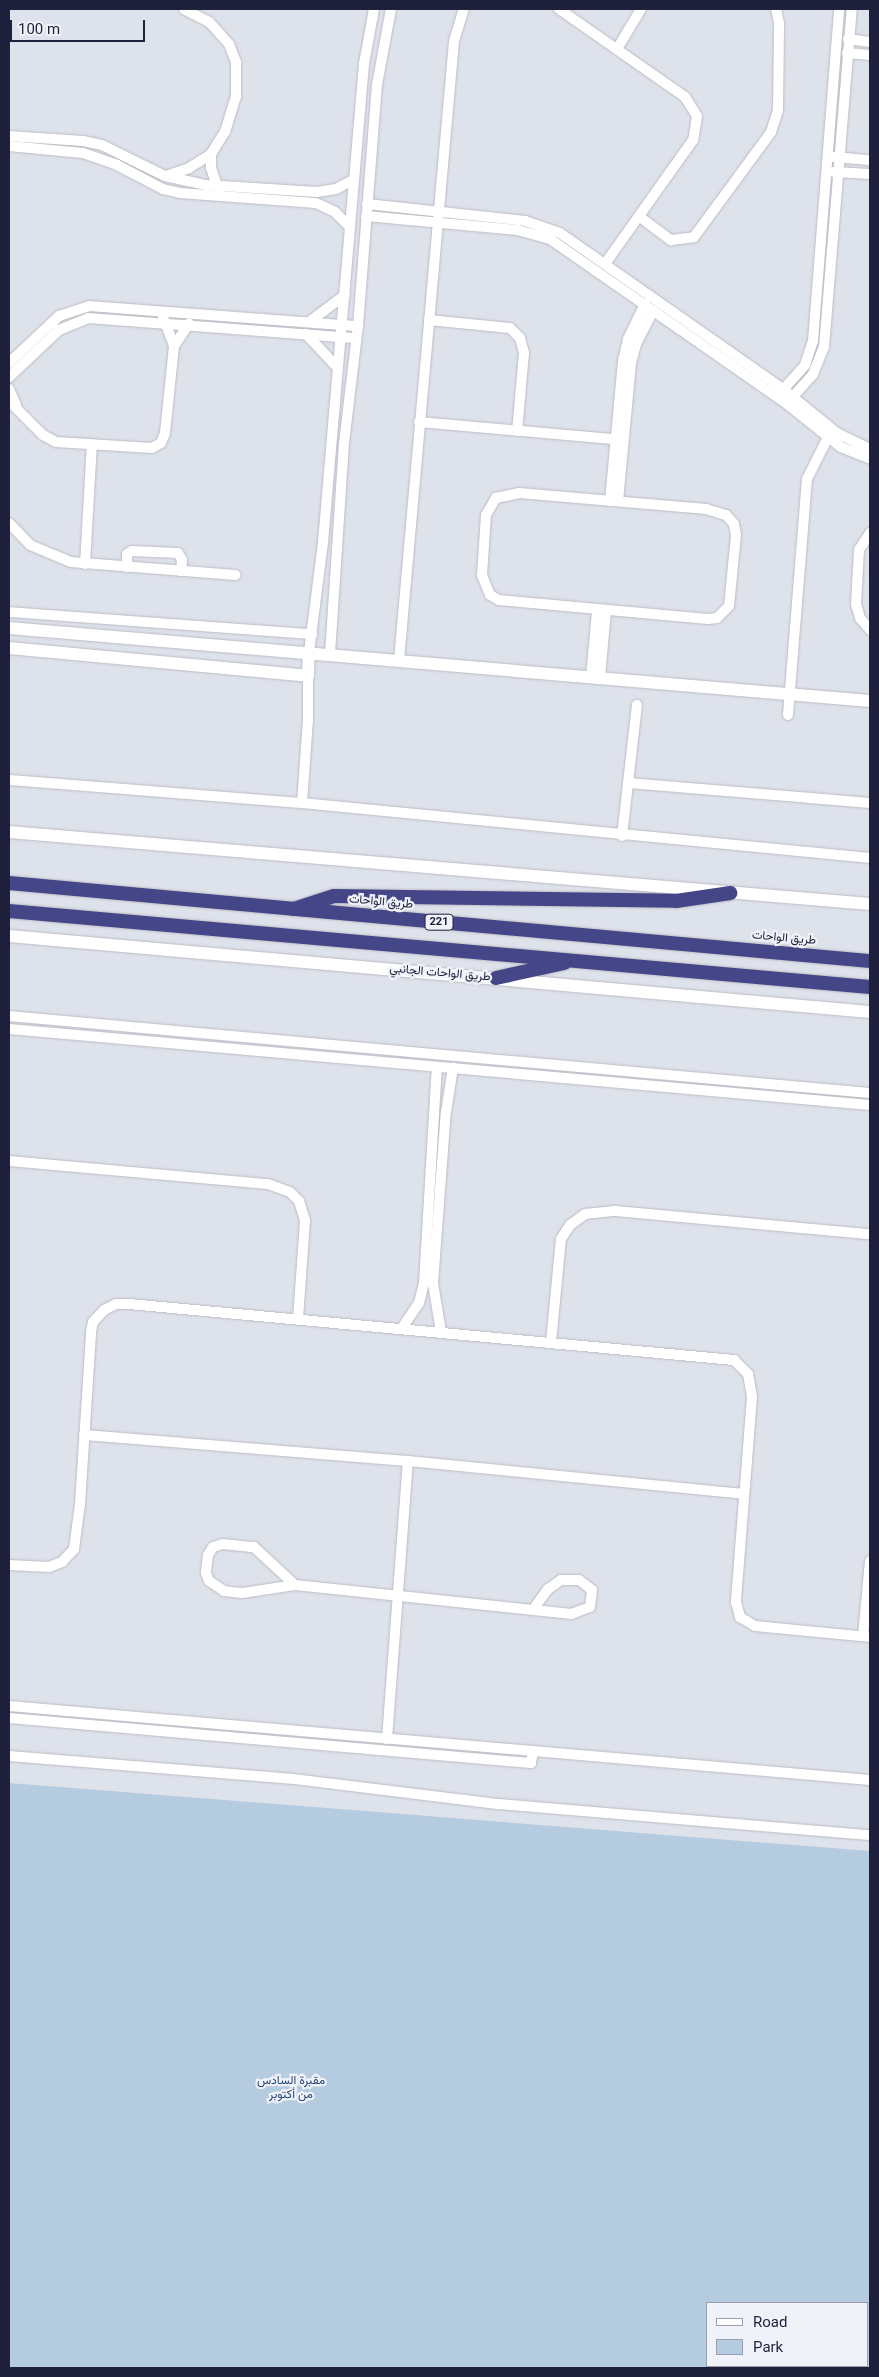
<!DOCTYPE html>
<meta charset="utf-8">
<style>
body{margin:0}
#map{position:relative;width:879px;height:2377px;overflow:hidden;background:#dee2eb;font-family:Roboto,Vazirmatn,sans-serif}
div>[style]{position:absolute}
.green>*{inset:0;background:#b5cbdf}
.roads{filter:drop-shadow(0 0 1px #bcbcc4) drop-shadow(0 0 1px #bcbcc4)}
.minor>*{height:10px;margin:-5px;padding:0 5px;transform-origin:5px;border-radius:5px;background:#fff}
.tertiary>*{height:12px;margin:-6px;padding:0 6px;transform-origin:6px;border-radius:6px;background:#fff}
.trunk>*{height:14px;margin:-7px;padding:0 7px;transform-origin:7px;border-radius:7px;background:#444688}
span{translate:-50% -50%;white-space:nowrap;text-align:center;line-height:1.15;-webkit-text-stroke:4.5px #eff2f8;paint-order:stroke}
.shield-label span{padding:1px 4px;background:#eff2f8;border:1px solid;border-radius:4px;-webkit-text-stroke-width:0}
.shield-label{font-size:11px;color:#1e203c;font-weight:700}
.street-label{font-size:12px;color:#1e203c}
.park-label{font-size:12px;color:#264776}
.frame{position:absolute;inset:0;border:10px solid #1e203c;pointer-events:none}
.legend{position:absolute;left:706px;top:2302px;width:162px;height:65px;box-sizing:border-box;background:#eff2f8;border:1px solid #9b9ead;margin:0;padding:6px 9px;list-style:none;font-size:15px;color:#1e203c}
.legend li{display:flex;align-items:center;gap:10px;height:25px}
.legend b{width:25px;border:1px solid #9b9ead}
.scale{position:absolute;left:10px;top:20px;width:135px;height:22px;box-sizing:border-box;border:2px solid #1e203c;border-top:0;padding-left:6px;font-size:15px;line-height:18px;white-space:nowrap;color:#1e203c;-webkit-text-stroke:4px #eff2f8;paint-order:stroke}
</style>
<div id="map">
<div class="green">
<i style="clip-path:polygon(evenodd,9px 1783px,870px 1851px,870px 2368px,9px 2368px,9px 1783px,708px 2303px,868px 2303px,868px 2366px,708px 2366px,708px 2303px)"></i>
</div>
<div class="roads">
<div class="minor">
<i style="left:559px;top:9px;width:154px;rotate:34.9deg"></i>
<i style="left:685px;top:97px;width:22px;rotate:58deg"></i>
<i style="left:697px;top:116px;width:24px;rotate:99deg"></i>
<i style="left:693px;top:140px;width:152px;rotate:125.4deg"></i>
<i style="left:848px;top:39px;width:22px;rotate:8deg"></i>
<i style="left:617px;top:49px;width:47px;rotate:-59deg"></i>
<i style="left:847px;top:53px;width:23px;rotate:5deg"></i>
<i style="left:9px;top:136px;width:74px;rotate:3.9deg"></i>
<i style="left:83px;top:141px;width:19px;rotate:12deg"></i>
<i style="left:102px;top:145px;width:70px;rotate:26.2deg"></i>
<i style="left:165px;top:176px;width:42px;rotate:12.4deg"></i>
<i style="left:206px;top:185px;width:111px;rotate:3.6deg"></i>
<i style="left:317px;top:192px;width:19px;rotate:-9deg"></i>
<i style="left:336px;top:189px;width:19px;rotate:-28deg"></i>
<i style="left:9px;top:146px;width:74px;rotate:5.4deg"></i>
<i style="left:83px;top:153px;width:36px;rotate:19deg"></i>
<i style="left:117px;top:165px;width:52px;rotate:27.6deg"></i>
<i style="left:163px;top:189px;width:17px;rotate:13deg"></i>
<i style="left:180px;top:193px;width:136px;rotate:4.2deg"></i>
<i style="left:316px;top:203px;width:21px;rotate:25deg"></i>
<i style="left:335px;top:212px;width:21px;rotate:45deg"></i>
<i style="left:211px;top:154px;width:14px;rotate:90deg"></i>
<i style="left:211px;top:168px;width:24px;rotate:71deg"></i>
<i style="left:834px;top:157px;width:36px;rotate:5deg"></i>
<i style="left:834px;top:172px;width:36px;rotate:3deg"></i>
<i style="left:166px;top:176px;width:24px;rotate:-19deg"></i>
<i style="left:189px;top:168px;width:26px;rotate:-32deg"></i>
<i style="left:211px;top:154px;width:26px;rotate:-58deg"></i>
<i style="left:225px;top:132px;width:37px;rotate:-73deg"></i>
<i style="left:236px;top:97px;width:35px;rotate:-90deg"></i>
<i style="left:236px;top:62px;width:19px;rotate:-111deg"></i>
<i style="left:229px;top:44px;width:30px;rotate:-132deg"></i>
<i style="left:209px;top:22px;width:28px;rotate:-153deg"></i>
<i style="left:367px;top:204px;width:159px;rotate:6.1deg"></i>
<i style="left:525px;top:221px;width:37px;rotate:19deg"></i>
<i style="left:560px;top:233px;width:274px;rotate:35deg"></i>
<i style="left:784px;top:390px;width:68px;rotate:39.1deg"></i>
<i style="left:837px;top:433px;width:37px;rotate:26deg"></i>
<i style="left:366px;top:216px;width:152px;rotate:5.3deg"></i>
<i style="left:517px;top:230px;width:34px;rotate:15deg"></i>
<i style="left:550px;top:239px;width:287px;rotate:34.8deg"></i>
<i style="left:786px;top:403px;width:70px;rotate:38.7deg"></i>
<i style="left:841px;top:447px;width:31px;rotate:22deg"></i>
<i style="left:640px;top:217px;width:39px;rotate:37deg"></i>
<i style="left:671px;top:240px;width:23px;rotate:-7deg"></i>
<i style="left:694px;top:237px;width:130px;rotate:-53.7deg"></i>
<i style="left:771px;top:132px;width:23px;rotate:-72deg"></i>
<i style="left:778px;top:110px;width:87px;rotate:-89.3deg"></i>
<i style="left:779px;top:23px;width:14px;rotate:-102deg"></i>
<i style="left:163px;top:317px;width:31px;rotate:69deg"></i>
<i style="left:429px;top:320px;width:81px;rotate:5.6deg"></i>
<i style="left:510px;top:328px;width:14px;rotate:45deg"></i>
<i style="left:520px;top:338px;width:16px;rotate:75deg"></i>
<i style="left:524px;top:353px;width:78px;rotate:95.1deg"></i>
<i style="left:309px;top:322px;width:45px;rotate:-36.9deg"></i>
<i style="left:306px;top:334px;width:47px;rotate:46.7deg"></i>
<i style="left:9px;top:363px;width:69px;rotate:-43.2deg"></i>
<i style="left:59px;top:316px;width:32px;rotate:-18deg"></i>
<i style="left:89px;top:306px;width:270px;rotate:4.3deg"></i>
<i style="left:9px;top:377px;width:69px;rotate:-43.2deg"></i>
<i style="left:59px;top:330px;width:31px;rotate:-22deg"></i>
<i style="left:88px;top:318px;width:269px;rotate:4.3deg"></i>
<i style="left:9px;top:389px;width:17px;rotate:66deg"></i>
<i style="left:780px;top:393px;width:38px;rotate:-48deg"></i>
<i style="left:805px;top:365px;width:25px;rotate:-72deg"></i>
<i style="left:813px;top:341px;width:333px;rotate:-85.5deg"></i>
<i style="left:9px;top:401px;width:48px;rotate:45deg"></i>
<i style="left:43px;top:435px;width:15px;rotate:28deg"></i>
<i style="left:56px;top:442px;width:96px;rotate:3.6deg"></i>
<i style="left:152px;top:448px;width:10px;rotate:-29deg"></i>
<i style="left:161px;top:443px;width:11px;rotate:-68deg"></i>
<i style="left:165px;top:433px;width:87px;rotate:-84.1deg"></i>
<i style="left:174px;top:346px;width:27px;rotate:-56deg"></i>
<i style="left:789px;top:401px;width:36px;rotate:-48deg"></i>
<i style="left:813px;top:374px;width:29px;rotate:-68deg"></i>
<i style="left:824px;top:347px;width:339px;rotate:-85.3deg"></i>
<i style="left:419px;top:422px;width:197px;rotate:5deg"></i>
<i style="left:519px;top:493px;width:188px;rotate:4.9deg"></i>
<i style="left:706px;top:509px;width:21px;rotate:17deg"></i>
<i style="left:726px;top:515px;width:12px;rotate:48deg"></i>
<i style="left:734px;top:524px;width:11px;rotate:80deg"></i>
<i style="left:736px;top:535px;width:71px;rotate:95.6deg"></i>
<i style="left:729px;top:606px;width:17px;rotate:135deg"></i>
<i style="left:717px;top:618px;width:9px;rotate:174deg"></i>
<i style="left:708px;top:619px;width:210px;rotate:-174.8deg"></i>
<i style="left:499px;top:600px;width:10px;rotate:-151deg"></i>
<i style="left:490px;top:595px;width:22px;rotate:-112deg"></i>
<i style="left:482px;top:575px;width:60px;rotate:-86.2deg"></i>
<i style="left:486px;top:515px;width:20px;rotate:-60deg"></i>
<i style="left:496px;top:498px;width:24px;rotate:-12deg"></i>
<i style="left:610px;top:501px;width:141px;rotate:-84.7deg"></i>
<i style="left:623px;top:361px;width:23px;rotate:-77deg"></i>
<i style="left:628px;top:339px;width:39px;rotate:-64deg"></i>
<i style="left:618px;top:501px;width:139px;rotate:-84.6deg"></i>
<i style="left:631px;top:363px;width:20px;rotate:-75deg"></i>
<i style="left:636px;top:344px;width:38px;rotate:-63deg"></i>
<i style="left:9px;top:523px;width:30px;rotate:46deg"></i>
<i style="left:30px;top:545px;width:44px;rotate:22.5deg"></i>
<i style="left:71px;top:562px;width:165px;rotate:4.5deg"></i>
<i style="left:870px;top:533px;width:20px;rotate:123deg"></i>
<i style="left:859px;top:550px;width:54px;rotate:93.2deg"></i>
<i style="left:856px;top:604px;width:15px;rotate:74deg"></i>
<i style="left:860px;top:618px;width:16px;rotate:50deg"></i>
<i style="left:85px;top:564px;width:120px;rotate:-86.7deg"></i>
<i style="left:127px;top:567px;width:13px;rotate:-90deg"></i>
<i style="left:127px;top:554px;width:6px;rotate:-31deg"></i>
<i style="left:132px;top:551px;width:46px;rotate:2.5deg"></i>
<i style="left:178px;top:553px;width:8px;rotate:60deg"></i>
<i style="left:182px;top:560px;width:11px;rotate:95deg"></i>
<i style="left:9px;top:612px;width:304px;rotate:4.2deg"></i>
<i style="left:309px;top:652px;width:111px;rotate:-82.7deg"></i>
<i style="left:323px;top:542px;width:480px;rotate:-85.1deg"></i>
<i style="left:364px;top:64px;width:56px;rotate:-79.7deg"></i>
<i style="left:330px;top:654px;width:211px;rotate:-86.2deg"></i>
<i style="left:344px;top:443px;width:118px;rotate:-83.2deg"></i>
<i style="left:358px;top:326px;width:242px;rotate:-85.5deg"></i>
<i style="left:377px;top:85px;width:77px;rotate:-79.6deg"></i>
<i style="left:399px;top:660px;width:621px;rotate:-84.92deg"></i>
<i style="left:454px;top:41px;width:34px;rotate:-73deg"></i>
<i style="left:591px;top:677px;width:66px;rotate:-84.8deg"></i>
<i style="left:600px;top:677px;width:66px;rotate:-84.8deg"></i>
<i style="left:788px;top:715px;width:237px;rotate:-85.4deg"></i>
<i style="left:807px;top:479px;width:47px;rotate:-63.4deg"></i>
<i style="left:9px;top:780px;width:294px;rotate:4.5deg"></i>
<i style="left:302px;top:803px;width:571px;rotate:5.53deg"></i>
<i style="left:628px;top:783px;width:243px;rotate:4.7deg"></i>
<i style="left:302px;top:803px;width:83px;rotate:-85.9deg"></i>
<i style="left:308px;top:720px;width:44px;rotate:-90deg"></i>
<i style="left:622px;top:836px;width:132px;rotate:-83.5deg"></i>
<i style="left:9px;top:1016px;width:864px;rotate:5.11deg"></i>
<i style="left:9px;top:1029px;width:864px;rotate:5.04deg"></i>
<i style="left:9px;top:1161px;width:260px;rotate:5.1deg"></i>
<i style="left:268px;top:1184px;width:23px;rotate:20deg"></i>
<i style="left:290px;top:1192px;width:13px;rotate:45deg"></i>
<i style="left:299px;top:1201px;width:21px;rotate:73deg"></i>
<i style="left:305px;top:1221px;width:98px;rotate:94.1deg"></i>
<i style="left:402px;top:1328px;width:30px;rotate:-56deg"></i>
<i style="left:419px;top:1303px;width:21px;rotate:-76deg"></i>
<i style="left:424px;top:1283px;width:216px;rotate:-86.6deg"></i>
<i style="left:441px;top:1332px;width:50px;rotate:-99.3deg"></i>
<i style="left:433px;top:1283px;width:171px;rotate:-85.7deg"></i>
<i style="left:446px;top:1112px;width:45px;rotate:-81deg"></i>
<i style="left:551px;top:1342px;width:103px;rotate:-84.5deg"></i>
<i style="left:561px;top:1239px;width:17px;rotate:-57deg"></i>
<i style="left:570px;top:1225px;width:19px;rotate:-36deg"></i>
<i style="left:585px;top:1214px;width:30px;rotate:-6deg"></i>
<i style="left:615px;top:1211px;width:256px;rotate:5.2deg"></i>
<i style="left:84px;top:1435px;width:325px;rotate:4.6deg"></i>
<i style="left:408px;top:1461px;width:337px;rotate:5.6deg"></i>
<i style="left:9px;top:1565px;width:40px;rotate:2.9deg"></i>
<i style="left:49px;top:1567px;width:14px;rotate:-21deg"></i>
<i style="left:62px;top:1562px;width:18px;rotate:-47deg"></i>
<i style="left:74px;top:1549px;width:45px;rotate:-82.4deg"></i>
<i style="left:80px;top:1504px;width:172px;rotate:-86.3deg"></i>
<i style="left:91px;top:1332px;width:10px;rotate:-79deg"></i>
<i style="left:93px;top:1322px;width:16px;rotate:-47deg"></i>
<i style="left:104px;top:1310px;width:13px;rotate:-27deg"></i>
<i style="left:116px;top:1304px;width:13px"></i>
<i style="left:129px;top:1304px;width:608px;rotate:5.29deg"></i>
<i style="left:734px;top:1360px;width:20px;rotate:45deg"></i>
<i style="left:748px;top:1374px;width:23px;rotate:80deg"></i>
<i style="left:752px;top:1397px;width:206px;rotate:94.5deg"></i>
<i style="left:736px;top:1602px;width:16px;rotate:75deg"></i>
<i style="left:740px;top:1617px;width:17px;rotate:31deg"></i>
<i style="left:755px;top:1626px;width:116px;rotate:5.5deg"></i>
<i style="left:295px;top:1585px;width:54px;rotate:171.4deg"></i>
<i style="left:242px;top:1593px;width:18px;rotate:-174deg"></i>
<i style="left:224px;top:1591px;width:18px;rotate:-146deg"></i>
<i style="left:209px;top:1581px;width:9px;rotate:-111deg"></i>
<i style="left:206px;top:1573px;width:18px;rotate:-84deg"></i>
<i style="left:208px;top:1555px;width:9px;rotate:-58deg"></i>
<i style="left:213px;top:1547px;width:10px;rotate:-17deg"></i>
<i style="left:223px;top:1544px;width:31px;rotate:6deg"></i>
<i style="left:254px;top:1547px;width:56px;rotate:42.8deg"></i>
<i style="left:295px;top:1585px;width:278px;rotate:6deg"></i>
<i style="left:571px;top:1614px;width:20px;rotate:-20deg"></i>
<i style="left:590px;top:1607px;width:17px;rotate:-83deg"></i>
<i style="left:592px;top:1590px;width:16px;rotate:-142deg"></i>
<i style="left:579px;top:1580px;width:18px;rotate:180deg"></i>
<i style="left:561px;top:1580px;width:16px;rotate:145deg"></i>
<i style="left:548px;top:1589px;width:24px;rotate:126deg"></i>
<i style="left:863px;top:1636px;width:75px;rotate:-84.7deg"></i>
<i style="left:9px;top:1706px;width:864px;rotate:4.91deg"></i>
<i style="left:9px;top:1718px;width:524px;rotate:4.93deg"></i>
<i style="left:531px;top:1763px;width:11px;rotate:-80deg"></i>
<i style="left:387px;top:1739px;width:279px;rotate:-85.7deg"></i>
<i style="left:9px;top:1756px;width:286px;rotate:4.6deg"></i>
<i style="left:294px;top:1779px;width:206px;rotate:7deg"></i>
<i style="left:498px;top:1804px;width:373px;rotate:4.8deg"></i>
</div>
<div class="tertiary">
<i style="left:9px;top:628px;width:864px;rotate:4.85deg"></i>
<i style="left:9px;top:648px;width:300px;rotate:5.3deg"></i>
<i style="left:308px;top:676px;width:24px;rotate:-88deg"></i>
<i style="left:9px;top:832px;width:864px;rotate:4.78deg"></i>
<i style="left:9px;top:936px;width:864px;rotate:5.04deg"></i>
</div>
<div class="trunk">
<i style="left:9px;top:883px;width:865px;rotate:5.18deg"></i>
<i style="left:294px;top:909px;width:42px;rotate:-18deg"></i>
<i style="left:334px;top:896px;width:342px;rotate:0.8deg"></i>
<i style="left:676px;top:901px;width:55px;rotate:-8.4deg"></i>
<i style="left:9px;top:911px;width:864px;rotate:5.04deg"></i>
<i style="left:496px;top:978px;width:70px;rotate:-12.4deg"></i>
</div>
</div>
<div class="shield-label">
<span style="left:439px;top:922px">221</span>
</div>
<div class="street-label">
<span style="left:381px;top:902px;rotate:5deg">طريق الواحات</span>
<span style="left:784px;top:938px;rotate:5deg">طريق الواحات</span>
<span style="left:440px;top:973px;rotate:5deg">طريق الواحات الجانبي</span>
</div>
<div class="park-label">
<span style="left:291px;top:2088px">مقبرة السادس<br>من أكتوبر</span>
</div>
<div class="frame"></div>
<ul class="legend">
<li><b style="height:6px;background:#fff"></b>Road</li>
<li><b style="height:14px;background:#b5cbdf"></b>Park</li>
</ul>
<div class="scale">100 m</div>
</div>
